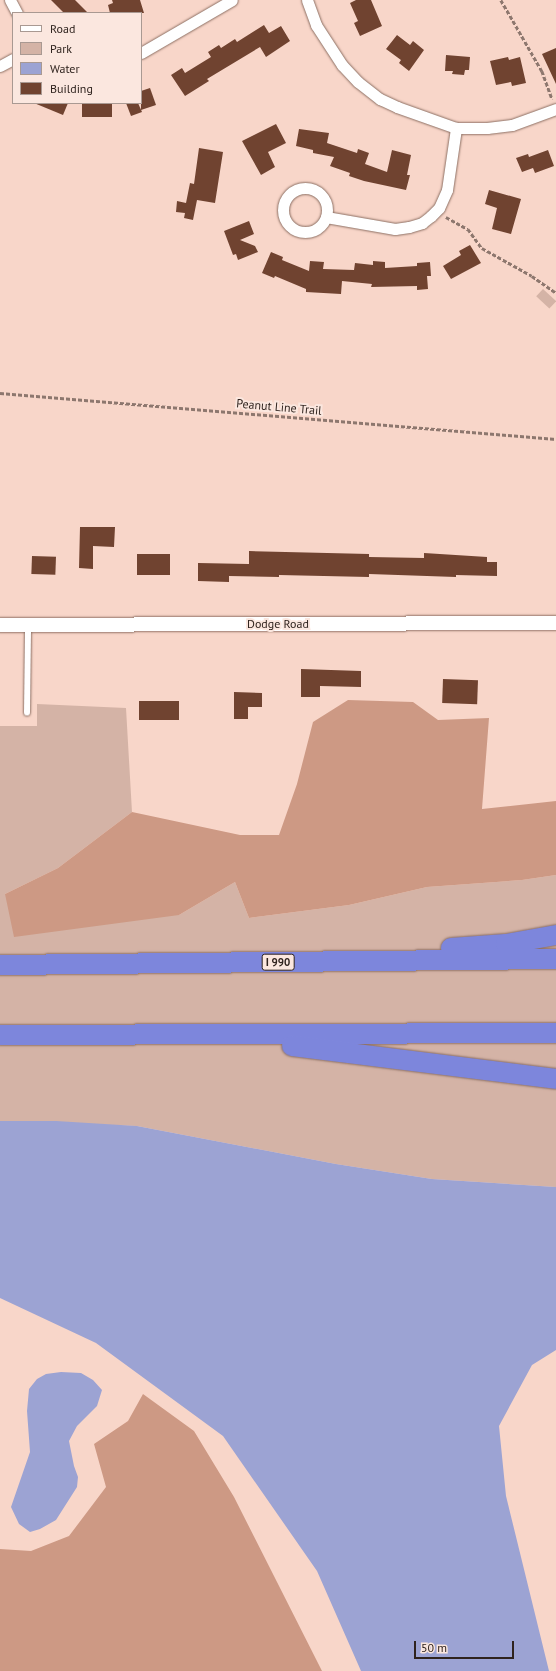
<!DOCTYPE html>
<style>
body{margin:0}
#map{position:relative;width:556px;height:1671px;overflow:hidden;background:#f8d6c9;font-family:"PT Sans",sans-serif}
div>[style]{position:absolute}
.green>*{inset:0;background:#d4b3a6;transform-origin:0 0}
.forest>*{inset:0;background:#cd9984}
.water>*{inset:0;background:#9ca3d3}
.building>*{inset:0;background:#704330;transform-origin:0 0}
.path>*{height:2.5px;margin-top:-1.25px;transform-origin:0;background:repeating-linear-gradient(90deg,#8d776e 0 4px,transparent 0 6px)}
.roads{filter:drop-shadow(0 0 1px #8d7064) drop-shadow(0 0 1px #8d7064)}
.service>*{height:5.5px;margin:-2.75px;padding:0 2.75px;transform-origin:2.75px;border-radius:2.75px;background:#fff}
.minor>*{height:11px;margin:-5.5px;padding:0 5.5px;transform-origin:5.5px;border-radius:5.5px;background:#fff}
.minor>.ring{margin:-5.5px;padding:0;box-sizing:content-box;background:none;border:11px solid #fff;border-radius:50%}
.tertiary>*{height:14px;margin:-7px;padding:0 7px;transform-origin:7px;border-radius:7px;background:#fff}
.motorway>*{height:20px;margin:-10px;padding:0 10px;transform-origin:10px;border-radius:10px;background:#7d86dc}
span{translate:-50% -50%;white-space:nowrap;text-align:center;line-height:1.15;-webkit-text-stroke:4px #fbe7df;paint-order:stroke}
.shield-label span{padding:1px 3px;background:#fbe7df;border:1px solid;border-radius:3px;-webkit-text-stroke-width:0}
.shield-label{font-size:11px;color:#2f231e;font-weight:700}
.street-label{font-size:12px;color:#2f231e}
.legend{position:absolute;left:12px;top:12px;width:130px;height:92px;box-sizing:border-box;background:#fbe7df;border:1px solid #a99992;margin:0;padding:5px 7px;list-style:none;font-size:12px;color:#2f231e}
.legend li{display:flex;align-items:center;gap:8px;height:20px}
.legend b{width:20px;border:1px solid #a99992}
.scale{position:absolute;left:414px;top:1641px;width:100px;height:18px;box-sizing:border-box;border:2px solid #2f231e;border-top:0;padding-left:5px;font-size:12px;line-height:14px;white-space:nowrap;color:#2f231e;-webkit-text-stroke:3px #fbe7df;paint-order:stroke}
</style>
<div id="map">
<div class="green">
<i style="left:543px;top:289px;width:18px;height:10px;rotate:43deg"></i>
<i style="clip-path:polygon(37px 704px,126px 708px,132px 812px,58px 868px,5px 894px,179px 915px,235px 882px,249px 918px,349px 905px,427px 887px,522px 880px,556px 875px,556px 1187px,432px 1179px,336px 1164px,137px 1126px,0 1121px,0 726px,37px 726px)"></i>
</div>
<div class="forest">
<i style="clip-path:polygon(348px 700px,413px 702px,438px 720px,489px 718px,482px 809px,556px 801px,556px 875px,522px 880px,427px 887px,349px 905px,249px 918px,235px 882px,179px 915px,14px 937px,5px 894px,58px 868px,132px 812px,240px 835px,279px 835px,297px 784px,313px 722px)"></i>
<i style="clip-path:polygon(143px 1394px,194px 1431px,234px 1497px,322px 1671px,0 1671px,0 1549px,31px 1551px,69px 1536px,106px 1487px,94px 1444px,128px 1421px)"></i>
</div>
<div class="water">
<i style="clip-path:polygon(0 1121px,56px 1121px,137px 1126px,336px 1164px,432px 1179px,556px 1187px,556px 1350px,532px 1365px,499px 1426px,506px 1496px,549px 1671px,361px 1671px,317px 1571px,223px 1436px,96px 1343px,0 1298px)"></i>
<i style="clip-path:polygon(61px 1372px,81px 1373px,93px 1380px,102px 1390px,97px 1406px,77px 1426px,69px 1441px,74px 1466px,78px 1477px,77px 1487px,56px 1520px,40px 1529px,30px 1532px,19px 1524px,11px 1507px,30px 1452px,27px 1411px,29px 1389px,37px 1379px,46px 1374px)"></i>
</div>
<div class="building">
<i style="clip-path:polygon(51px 0,75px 0,88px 13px,64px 13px)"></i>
<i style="clip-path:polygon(112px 0,140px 0,144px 13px,110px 13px,108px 5px,113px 3px)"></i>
<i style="clip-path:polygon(356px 0,371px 0,382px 26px,360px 36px,354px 23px,358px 21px,350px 3px)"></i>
<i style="clip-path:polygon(264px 25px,269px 33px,281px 26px,290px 41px,266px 57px,260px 47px,207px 79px,209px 81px,185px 96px,171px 75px,182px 68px,185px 73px,211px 57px,208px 52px,219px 45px,221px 48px,235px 39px,237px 42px)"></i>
<i style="clip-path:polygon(397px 35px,410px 45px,413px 41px,424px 50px,409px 71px,399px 63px,401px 60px,386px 49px)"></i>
<i style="clip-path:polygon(556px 48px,556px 84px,542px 54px)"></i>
<i style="clip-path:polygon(446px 55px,470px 57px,469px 70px,465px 70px,464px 75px,452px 74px,453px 71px,445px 71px)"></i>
<i style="clip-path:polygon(508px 57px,509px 60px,520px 57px,526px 83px,512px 86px,511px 82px,496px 85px,490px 61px)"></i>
<i style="clip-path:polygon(150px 88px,156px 105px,141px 110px,141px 91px)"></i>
<i style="clip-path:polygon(34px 103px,68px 103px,63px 115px)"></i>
<i style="left:82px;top:103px;width:30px;height:14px"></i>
<i style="clip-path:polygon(126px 103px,138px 103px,142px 112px,131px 116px)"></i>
<i style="clip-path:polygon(276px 124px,286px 143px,268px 152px,275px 167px,261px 175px,242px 141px)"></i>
<i style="clip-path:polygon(299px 129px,329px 133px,327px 143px,357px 153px,358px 149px,369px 153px,365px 164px,387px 172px,392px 150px,411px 155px,407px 175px,410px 175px,406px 190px,364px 181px,349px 176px,350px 173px,330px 166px,334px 157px,313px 153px,313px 150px,296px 146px)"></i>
<i style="clip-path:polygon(199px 148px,223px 152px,215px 203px,197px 200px,193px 220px,184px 218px,185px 213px,176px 212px,177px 201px,186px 203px,190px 183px,194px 184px)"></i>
<i style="clip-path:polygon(548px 150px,554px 166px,535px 173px,533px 168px,522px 172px,516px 158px,528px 154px,529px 157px)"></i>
<i style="clip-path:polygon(489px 190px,521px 199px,511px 234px,492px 229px,497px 208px,485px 204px)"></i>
<i style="clip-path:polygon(249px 221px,254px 234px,240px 240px,255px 246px,258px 252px,238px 260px,236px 254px,233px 255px,224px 231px)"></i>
<i style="clip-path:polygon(470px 245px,481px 263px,451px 279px,443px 266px,461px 255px,459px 251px)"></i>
<i style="clip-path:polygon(271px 252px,283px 257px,282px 260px,309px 271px,310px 261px,324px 262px,323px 269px,354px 270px,355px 263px,373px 265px,373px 261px,385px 262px,385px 268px,417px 266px,417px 263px,430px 262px,431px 276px,427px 276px,428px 289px,417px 290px,417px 286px,371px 287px,372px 284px,342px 281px,341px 294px,306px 292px,306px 289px,275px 276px,274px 278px,262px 273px)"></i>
<i style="clip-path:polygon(80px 527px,115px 527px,114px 547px,93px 546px,93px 569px,79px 568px)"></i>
<i style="clip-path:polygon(249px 551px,369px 554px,369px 557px,424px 558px,424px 553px,487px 557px,487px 562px,497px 562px,497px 576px,456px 575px,456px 577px,369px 574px,369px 577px,279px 575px,279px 577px,229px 576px,229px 582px,198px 581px,198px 563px,249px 564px)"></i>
<i style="left:137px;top:554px;width:33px;height:21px"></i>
<i style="left:32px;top:556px;width:24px;height:18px;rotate:2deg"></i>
<i style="clip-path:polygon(301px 669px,361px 671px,361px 687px,320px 686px,320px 697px,301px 697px)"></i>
<i style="left:443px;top:679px;width:35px;height:24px;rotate:2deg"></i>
<i style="clip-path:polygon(234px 692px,262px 693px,262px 707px,248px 707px,248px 719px,234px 719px)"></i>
<i style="left:139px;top:701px;width:40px;height:19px"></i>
</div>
<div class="path">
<i style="left:501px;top:0;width:82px;rotate:60deg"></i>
<i style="left:542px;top:71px;width:30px;rotate:70deg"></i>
<i style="left:446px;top:217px;width:25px;rotate:29deg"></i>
<i style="left:468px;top:229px;width:24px;rotate:54deg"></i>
<i style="left:482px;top:248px;width:57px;rotate:29.2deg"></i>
<i style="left:532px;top:276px;width:29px;rotate:35deg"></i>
<i style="left:0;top:393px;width:558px;rotate:4.73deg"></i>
</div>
<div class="roads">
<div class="service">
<i style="left:27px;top:713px;width:88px;rotate:-89.3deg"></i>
</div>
<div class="minor">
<i style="left:10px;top:0;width:15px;rotate:62deg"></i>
<i style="left:307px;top:0;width:27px;rotate:70deg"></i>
<i style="left:316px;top:25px;width:48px;rotate:57deg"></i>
<i style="left:342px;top:65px;width:23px;rotate:47deg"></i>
<i style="left:358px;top:82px;width:28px;rotate:38deg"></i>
<i style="left:380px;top:99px;width:19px;rotate:25deg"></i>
<i style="left:397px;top:107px;width:63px;rotate:19.6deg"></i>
<i style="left:456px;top:128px;width:31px"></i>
<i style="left:487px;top:128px;width:25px;rotate:-7deg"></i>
<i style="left:512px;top:125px;width:47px;rotate:-20deg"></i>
<i style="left:141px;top:53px;width:105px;rotate:-30.2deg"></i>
<i style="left:0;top:66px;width:15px;rotate:-28deg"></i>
<i class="ring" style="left:283px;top:188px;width:33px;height:33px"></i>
<i style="left:326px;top:217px;width:70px;rotate:9.9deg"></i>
<i style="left:395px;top:229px;width:14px;rotate:-8deg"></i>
<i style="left:409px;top:227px;width:14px;rotate:-17deg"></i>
<i style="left:422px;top:223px;width:11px;rotate:-38deg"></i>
<i style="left:431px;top:216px;width:11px;rotate:-45deg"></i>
<i style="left:439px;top:208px;width:20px;rotate:-66deg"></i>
<i style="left:447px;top:190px;width:63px;rotate:-81.7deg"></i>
</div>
<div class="tertiary">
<i style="left:0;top:625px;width:556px;rotate:-0.21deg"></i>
</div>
<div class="motorway">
<i style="left:451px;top:948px;width:55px;rotate:-4.2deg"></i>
<i style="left:506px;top:944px;width:51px;rotate:-10.2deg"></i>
<i style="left:0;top:965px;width:556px;rotate:-0.62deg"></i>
<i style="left:0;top:1035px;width:556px;rotate:-0.21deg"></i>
<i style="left:292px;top:1046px;width:266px;rotate:7.1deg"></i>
</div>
</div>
<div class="shield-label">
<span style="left:278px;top:962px">I 990</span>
</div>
<div class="street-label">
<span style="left:279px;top:407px;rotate:5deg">Peanut Line Trail</span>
<span style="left:278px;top:624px">Dodge Road</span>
</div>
<ul class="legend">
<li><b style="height:5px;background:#fff"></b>Road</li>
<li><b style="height:11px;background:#d4b3a6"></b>Park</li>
<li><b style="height:11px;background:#9ca3d3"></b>Water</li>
<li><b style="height:11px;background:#704330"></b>Building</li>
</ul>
<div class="scale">50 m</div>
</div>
